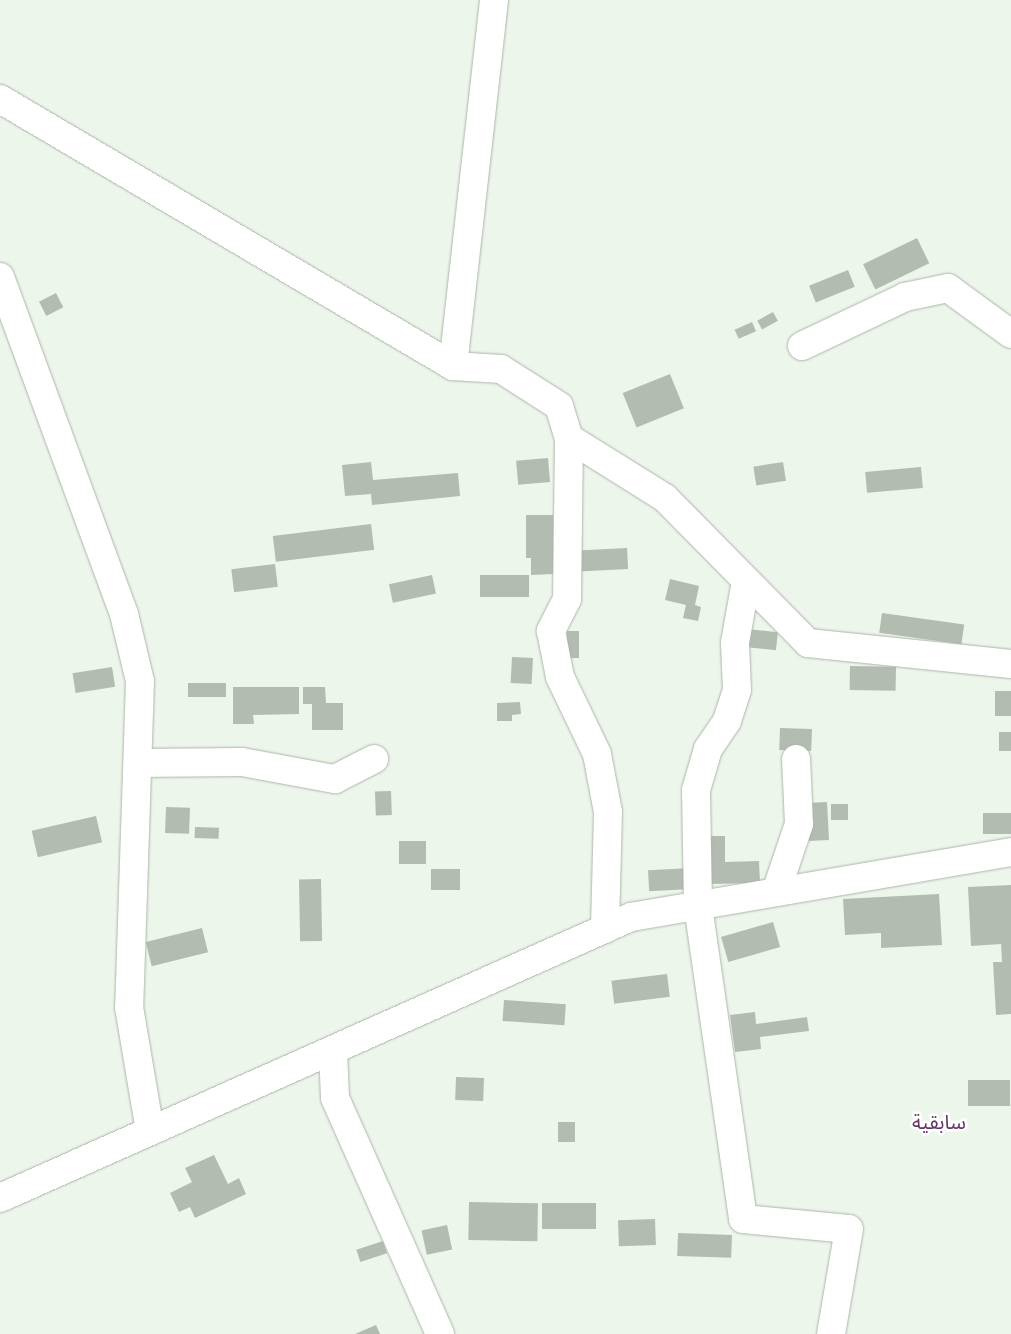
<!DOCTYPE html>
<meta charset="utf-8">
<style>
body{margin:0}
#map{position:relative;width:1011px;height:1334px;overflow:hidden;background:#ecf6ea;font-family:"Roboto Condensed","Noto Sans Arabic",sans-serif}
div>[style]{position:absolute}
.building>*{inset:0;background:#b3bcb1;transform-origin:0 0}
.roads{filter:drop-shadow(0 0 1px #acb5aa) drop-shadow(0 0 1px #acb5aa)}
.minor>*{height:28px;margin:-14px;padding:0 14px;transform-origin:14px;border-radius:14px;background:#fff}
span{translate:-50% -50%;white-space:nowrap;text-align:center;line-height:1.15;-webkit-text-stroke:5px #fff;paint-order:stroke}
.quarter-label{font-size:20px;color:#663567}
</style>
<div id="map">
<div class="building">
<i style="left:917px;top:238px;width:28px;height:60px;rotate:64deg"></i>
<i style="left:848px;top:270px;width:18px;height:42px;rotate:68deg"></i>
<i style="left:56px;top:293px;width:16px;height:19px;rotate:63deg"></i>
<i style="left:773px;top:312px;width:10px;height:18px;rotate:61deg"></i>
<i style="left:752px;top:322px;width:10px;height:19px;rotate:66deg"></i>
<i style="left:670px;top:374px;width:37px;height:51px;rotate:68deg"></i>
<i style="left:548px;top:458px;width:24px;height:32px;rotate:85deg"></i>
<i style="clip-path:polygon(371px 462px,373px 480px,458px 473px,460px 496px,372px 505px,371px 494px,345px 496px,342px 465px)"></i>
<i style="left:783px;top:462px;width:19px;height:30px;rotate:81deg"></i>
<i style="left:921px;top:467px;width:21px;height:56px;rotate:85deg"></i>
<i style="clip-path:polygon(526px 515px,553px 515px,553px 574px,531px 575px,531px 558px,526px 558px)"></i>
<i style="left:371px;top:524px;width:26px;height:99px;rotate:83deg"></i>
<i style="left:627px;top:548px;width:21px;height:49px;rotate:87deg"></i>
<i style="left:275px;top:564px;width:23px;height:44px;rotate:83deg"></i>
<i style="left:432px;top:575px;width:19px;height:44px;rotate:78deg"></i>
<i style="left:480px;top:575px;width:49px;height:22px"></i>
<i style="clip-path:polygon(670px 579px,699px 586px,695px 605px,701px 607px,698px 621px,683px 618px,686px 605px,665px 600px)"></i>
<i style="left:882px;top:613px;width:83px;height:20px;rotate:8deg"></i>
<i style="left:747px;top:629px;width:31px;height:18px;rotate:6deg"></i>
<i style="left:567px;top:631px;width:12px;height:27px"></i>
<i style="left:512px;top:657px;width:21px;height:26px;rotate:3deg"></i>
<i style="left:850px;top:666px;width:46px;height:24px;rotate:1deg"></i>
<i style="left:112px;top:667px;width:20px;height:40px;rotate:81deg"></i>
<i style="left:226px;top:683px;width:14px;height:38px;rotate:90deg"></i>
<i style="clip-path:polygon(233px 687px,299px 687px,299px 714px,253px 715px,254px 724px,233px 724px)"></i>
<i style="clip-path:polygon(303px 687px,325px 687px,326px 703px,343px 703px,343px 730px,312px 730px,312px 704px,303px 704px)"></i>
<i style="left:1011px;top:691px;width:25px;height:16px;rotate:90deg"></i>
<i style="clip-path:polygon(520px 702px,521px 714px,512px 715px,512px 721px,497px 721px,497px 703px)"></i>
<i style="left:780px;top:728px;width:32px;height:22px;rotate:2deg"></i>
<i style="left:1011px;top:732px;width:19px;height:12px;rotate:90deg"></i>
<i style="left:391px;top:791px;width:24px;height:16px;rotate:88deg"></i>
<i style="left:827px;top:802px;width:38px;height:20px;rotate:87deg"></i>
<i style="left:831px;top:804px;width:17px;height:16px"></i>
<i style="left:166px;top:807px;width:24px;height:26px;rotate:2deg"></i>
<i style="left:1011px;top:813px;width:21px;height:28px;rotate:90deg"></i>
<i style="left:96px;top:816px;width:27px;height:66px;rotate:77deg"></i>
<i style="left:195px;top:827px;width:24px;height:11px;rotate:2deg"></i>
<i style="clip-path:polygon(708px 836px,725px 836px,725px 862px,759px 861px,760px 883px,708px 884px)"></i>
<i style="left:426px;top:841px;width:23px;height:27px;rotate:90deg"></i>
<i style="left:691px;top:868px;width:21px;height:43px;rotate:87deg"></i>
<i style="left:431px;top:869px;width:29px;height:21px"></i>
<i style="left:321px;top:879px;width:62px;height:22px;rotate:89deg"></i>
<i style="clip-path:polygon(1011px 885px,1011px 1014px,996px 1015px,993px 962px,1002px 962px,1001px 944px,971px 946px,968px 887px)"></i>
<i style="clip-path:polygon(939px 894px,942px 945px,881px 948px,881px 933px,845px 935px,843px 899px)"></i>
<i style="left:773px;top:922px;width:26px;height:54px;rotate:74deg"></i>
<i style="left:202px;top:928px;width:25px;height:58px;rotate:76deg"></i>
<i style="left:667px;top:974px;width:23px;height:56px;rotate:83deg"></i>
<i style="left:504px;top:1000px;width:62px;height:21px;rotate:4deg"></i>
<i style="clip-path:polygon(755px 1012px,756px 1024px,807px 1017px,809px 1031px,760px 1037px,761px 1049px,735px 1052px,730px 1015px)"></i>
<i style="left:456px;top:1077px;width:28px;height:23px;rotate:2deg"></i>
<i style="left:968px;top:1080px;width:42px;height:26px"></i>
<i style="left:558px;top:1122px;width:17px;height:20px"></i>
<i style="clip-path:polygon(214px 1155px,228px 1184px,239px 1178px,246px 1194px,195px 1218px,190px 1207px,179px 1212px,170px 1193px,192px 1182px,185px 1168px)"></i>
<i style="left:469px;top:1202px;width:69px;height:38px;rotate:1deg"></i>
<i style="left:542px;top:1203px;width:54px;height:26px"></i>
<i style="left:655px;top:1219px;width:26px;height:37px;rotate:88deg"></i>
<i style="left:447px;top:1225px;width:25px;height:26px;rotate:78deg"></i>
<i style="left:678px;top:1233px;width:54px;height:23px;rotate:2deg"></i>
<i style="left:383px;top:1241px;width:13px;height:28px;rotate:72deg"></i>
<i style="clip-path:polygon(376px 1325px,380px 1334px,355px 1334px)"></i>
</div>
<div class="roads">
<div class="minor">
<i style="left:0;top:99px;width:526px;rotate:30.52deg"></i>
<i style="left:453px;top:366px;width:48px;rotate:3.6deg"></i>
<i style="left:501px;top:369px;width:69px;rotate:32.5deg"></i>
<i style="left:559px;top:406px;width:34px;rotate:73deg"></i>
<i style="left:569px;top:438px;width:113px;rotate:32deg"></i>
<i style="left:665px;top:498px;width:204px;rotate:45.4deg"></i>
<i style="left:808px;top:643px;width:204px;rotate:5.9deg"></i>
<i style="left:0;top:277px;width:359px;rotate:69.8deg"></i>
<i style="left:124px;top:614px;width:69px;rotate:76.6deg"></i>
<i style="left:140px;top:681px;width:326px;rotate:91.9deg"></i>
<i style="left:129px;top:1007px;width:126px;rotate:80.4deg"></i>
<i style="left:802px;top:346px;width:114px;rotate:-25.4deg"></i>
<i style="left:905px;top:297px;width:44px;rotate:-11.8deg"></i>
<i style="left:948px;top:288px;width:78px;rotate:36.1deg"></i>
<i style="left:453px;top:366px;width:368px;rotate:-83.6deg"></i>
<i style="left:569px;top:438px;width:161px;rotate:90.7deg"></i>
<i style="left:567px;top:599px;width:36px;rotate:117deg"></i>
<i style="left:551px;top:631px;width:47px;rotate:78.9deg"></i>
<i style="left:560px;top:677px;width:85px;rotate:64.3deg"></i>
<i style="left:597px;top:754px;width:59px;rotate:79.3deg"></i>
<i style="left:608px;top:812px;width:117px;rotate:91.5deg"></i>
<i style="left:746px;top:581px;width:63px;rotate:100.1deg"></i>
<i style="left:735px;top:643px;width:47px;rotate:87.6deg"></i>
<i style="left:737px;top:690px;width:33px;rotate:108deg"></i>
<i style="left:727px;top:721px;width:34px;rotate:124deg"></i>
<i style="left:708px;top:749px;width:43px;rotate:106.3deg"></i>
<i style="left:696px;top:790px;width:116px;rotate:89deg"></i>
<i style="left:698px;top:906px;width:316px;rotate:81.8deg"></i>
<i style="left:743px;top:1219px;width:106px;rotate:5.4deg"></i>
<i style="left:849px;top:1229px;width:107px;rotate:99.7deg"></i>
<i style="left:138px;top:763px;width:104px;rotate:-0.6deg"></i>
<i style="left:242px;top:762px;width:95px;rotate:10.4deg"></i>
<i style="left:335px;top:779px;width:44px;rotate:-27.1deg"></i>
<i style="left:776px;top:892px;width:72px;rotate:-71.3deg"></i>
<i style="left:799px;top:824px;width:65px;rotate:-92.6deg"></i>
<i style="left:333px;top:1050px;width:48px;rotate:87.6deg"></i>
<i style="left:335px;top:1098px;width:258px;rotate:66deg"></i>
<i style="left:0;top:1198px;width:691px;rotate:-24deg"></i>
<i style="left:631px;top:917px;width:386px;rotate:-9.7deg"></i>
</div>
</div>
<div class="quarter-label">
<span style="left:939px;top:1122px">سابقية</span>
</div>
</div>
